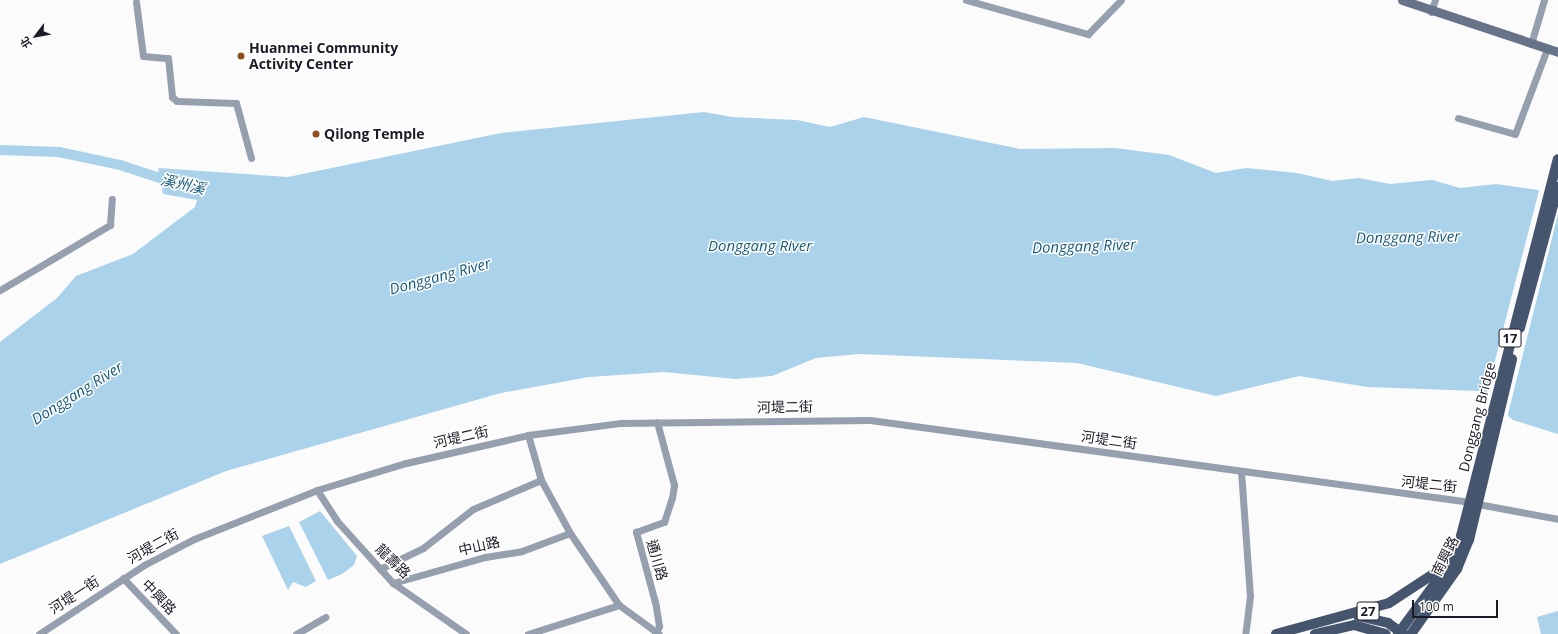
<!DOCTYPE html>
<meta charset="utf-8">
<style>
body{margin:0}
#map{position:relative;width:1558px;height:634px;overflow:hidden;background:#fbfbfb;font-family:"Open Sans","Noto Sans TC",sans-serif}
div>[style]{position:absolute}
.water>*{inset:0;background:#aad2eb}
.pier>*{inset:0;background:#fbfbfb}
.river>*{height:10px;margin:-5px;padding:0 5px;transform-origin:5px;border-radius:5px;background:#aad2eb}
.minor>*{height:7px;margin:-3.5px;padding:0 3.5px;transform-origin:3.5px;border-radius:3.5px;background:#969fae}
.secondary>*{height:9px;margin:-4.5px;padding:0 4.5px;transform-origin:4.5px;border-radius:4.5px;background:#677389}
.primary>*{height:10px;margin:-5px;padding:0 5px;transform-origin:5px;border-radius:5px;background:#46556e}
.dots>*{width:11px;height:11px;translate:-50% -50%;box-sizing:border-box;border:2px solid #fff;border-radius:50%}
span{translate:-50% -50%;white-space:nowrap;text-align:center;line-height:1.15;-webkit-text-stroke:3px #fff;paint-order:stroke}
.shield-label span{padding:1px 3px;background:#fff;border:1px solid;border-radius:3px;-webkit-text-stroke-width:0}
.shield-label{font-size:13px;color:#1b1a26;font-weight:700}
.poi-label{font-size:14px;color:#1b1a26;font-weight:700}
.left{translate:0 -50%;text-align:left}
.street-label{font-size:14px;color:#1b1a26}
.water-label{font-size:15px;color:#15597a;font-style:italic}
.north{position:absolute;left:16px;top:16px;width:40px;height:40px;-webkit-text-stroke:3px #fff;paint-order:stroke;rotate:238deg;font-size:11px;font-weight:700;line-height:16px;text-align:center;color:#1b1a26}
.north::after{content:'';display:block;margin:auto;width:14px;height:18px;background:#1b1a26;clip-path:polygon(50% 0,100% 100%,50% 72%,0 100%)}
.scale{position:absolute;left:1412px;top:600px;width:86px;height:18px;box-sizing:border-box;border:2px solid #1b1a26;border-top:0;padding-left:5px;font-size:12px;line-height:14px;white-space:nowrap;color:#1b1a26;-webkit-text-stroke:3px #fff;paint-order:stroke}
</style>
<div id="map">
<div class="water">
<i style="clip-path:polygon(704px 112px,732px 117px,797px 120px,830px 127px,864px 117px,1020px 149px,1115px 148px,1169px 155px,1216px 173px,1246px 168px,1297px 173px,1332px 181px,1359px 178px,1390px 184px,1432px 180px,1460px 188px,1496px 184px,1558px 193px,1558px 434px,1513px 420px,1479px 391px,1367px 387px,1299px 376px,1216px 396px,1077px 363px,859px 354px,816px 358px,772px 376px,735px 379px,664px 372px,589px 377px,501px 393px,226px 471px,0 564px,0 342px,57px 298px,76px 276px,133px 254px,195px 207px,197px 200px,163px 194px,158px 168px,288px 177px,501px 133px)"></i>
<i style="clip-path:polygon(320px 511px,357px 556px,354px 565px,342px 574px,328px 580px,299px 522px)"></i>
<i style="clip-path:polygon(289px 526px,316px 581px,306px 587px,293px 582px,288px 590px,262px 536px)"></i>
<i style="clip-path:polygon(1558px 611px,1558px 634px,1541px 634px,1537px 617px)"></i>
</div>
<div class="pier">
<i style="clip-path:polygon(1540px 187px,1558px 191px,1558px 214px,1507px 418px,1485px 399px)"></i>
</div>
<div class="river">
<i style="left:0;top:150px;width:59px;rotate:1.9deg"></i>
<i style="left:59px;top:152px;width:62px;rotate:12deg"></i>
<i style="left:120px;top:165px;width:55px;rotate:18.1deg"></i>
</div>
<div class="minor">
<i style="left:966px;top:0;width:127px;rotate:15.6deg"></i>
<i style="left:1088px;top:34px;width:47px;rotate:-45.9deg"></i>
<i style="left:136px;top:2px;width:54px;rotate:82.6deg"></i>
<i style="left:143px;top:56px;width:25px;rotate:5deg"></i>
<i style="left:168px;top:58px;width:39px;rotate:84deg"></i>
<i style="left:172px;top:97px;width:6px;rotate:39deg"></i>
<i style="left:177px;top:101px;width:59px;rotate:1.9deg"></i>
<i style="left:236px;top:103px;width:57px;rotate:74.7deg"></i>
<i style="left:1431px;top:12px;width:13px;rotate:-72deg"></i>
<i style="left:1531px;top:44px;width:46px;rotate:-73.5deg"></i>
<i style="left:1458px;top:118px;width:59px;rotate:15.7deg"></i>
<i style="left:1515px;top:134px;width:91px;rotate:-69.4deg"></i>
<i style="left:0;top:290px;width:128px;rotate:-30.6deg"></i>
<i style="left:110px;top:225px;width:26px;rotate:-86deg"></i>
<i style="left:1241px;top:471px;width:125px;rotate:85.9deg"></i>
<i style="left:1250px;top:596px;width:38px;rotate:97deg"></i>
<i style="left:541px;top:480px;width:60px;rotate:61.3deg"></i>
<i style="left:570px;top:533px;width:87px;rotate:55.8deg"></i>
<i style="left:619px;top:605px;width:49px;rotate:35.9deg"></i>
<i style="left:317px;top:490px;width:37px;rotate:57deg"></i>
<i style="left:337px;top:521px;width:84px;rotate:47.9deg"></i>
<i style="left:393px;top:583px;width:89px;rotate:34.9deg"></i>
<i style="left:1478px;top:504px;width:81px;rotate:10.6deg"></i>
<i style="left:380px;top:569px;width:48px;rotate:-26deg"></i>
<i style="left:423px;top:548px;width:63px;rotate:-38deg"></i>
<i style="left:473px;top:509px;width:74px;rotate:-23.1deg"></i>
<i style="left:541px;top:480px;width:47px;rotate:-106.1deg"></i>
<i style="left:123px;top:578px;width:77px;rotate:46.6deg"></i>
<i style="left:393px;top:583px;width:96px;rotate:-15.8deg"></i>
<i style="left:485px;top:557px;width:37px;rotate:-9deg"></i>
<i style="left:522px;top:551px;width:51px;rotate:-20.6deg"></i>
<i style="left:39px;top:634px;width:126px;rotate:-33.3deg"></i>
<i style="left:144px;top:565px;width:56px;rotate:-27.5deg"></i>
<i style="left:194px;top:539px;width:132px;rotate:-21.7deg"></i>
<i style="left:317px;top:490px;width:93px;rotate:-16.9deg"></i>
<i style="left:406px;top:463px;width:125px;rotate:-12.9deg"></i>
<i style="left:528px;top:435px;width:94px;rotate:-7.4deg"></i>
<i style="left:621px;top:423px;width:249px;rotate:-0.7deg"></i>
<i style="left:870px;top:420px;width:606px;rotate:7.78deg"></i>
<i style="left:296px;top:634px;width:34px;rotate:-30deg"></i>
<i style="left:528px;top:634px;width:96px;rotate:-17.7deg"></i>
<i style="left:655px;top:634px;width:9px;rotate:-63deg"></i>
<i style="left:659px;top:626px;width:20px;rotate:-99deg"></i>
<i style="left:656px;top:606px;width:77px;rotate:-105.1deg"></i>
<i style="left:636px;top:532px;width:30px;rotate:-20deg"></i>
<i style="left:664px;top:522px;width:25px;rotate:-72deg"></i>
<i style="left:672px;top:498px;width:13px;rotate:-81deg"></i>
<i style="left:674px;top:485px;width:65px;rotate:-105.1deg"></i>
</div>
<div class="secondary">
<i style="left:1402px;top:0;width:164px;rotate:18.4deg"></i>
</div>
<div class="primary">
<i style="left:1520px;top:328px;width:146px;rotate:-74.9deg"></i>
<i style="left:1358px;top:616px;width:31px;rotate:13deg"></i>
<i style="left:1388px;top:623px;width:19px;rotate:36deg"></i>
<i style="left:1276px;top:634px;width:117px;rotate:-15.3deg"></i>
<i style="left:1389px;top:603px;width:69px;rotate:-33.2deg"></i>
<i style="left:1315px;top:634px;width:40px;rotate:-13deg"></i>
<i style="left:1354px;top:625px;width:33px;rotate:16deg"></i>
<i style="left:1398px;top:634px;width:88px;rotate:-53.8deg"></i>
<i style="left:1450px;top:563px;width:29px;rotate:-68deg"></i>
<i style="left:1461px;top:536px;width:389px;rotate:-75.6deg"></i>
<i style="left:1411px;top:634px;width:80px;rotate:-54.7deg"></i>
<i style="left:1457px;top:569px;width:31px;rotate:-68deg"></i>
<i style="left:1469px;top:540px;width:186px;rotate:-76.6deg"></i>
</div>
<div class="dots">
<i style="left:241px;top:56px;background:#92501e"></i>
<i style="left:316px;top:134px;background:#92501e"></i>
</div>
<div class="shield-label">
<span style="left:1510px;top:338px">17</span>
<span style="left:1368px;top:611px">27</span>
</div>
<div class="poi-label">
<span class="left" style="left:249px;top:56px">Huanmei Community<br>Activity Center</span>
<span class="left" style="left:324px;top:134px">Qilong Temple</span>
</div>
<div class="street-label">
<span style="left:785px;top:407px;rotate:-1deg">河堤二街</span>
<span style="left:1477px;top:417px;rotate:-76deg">Donggang Bridge</span>
<span style="left:461px;top:437px;rotate:-13deg">河堤二街</span>
<span style="left:1109px;top:440px;rotate:8deg">河堤二街</span>
<span style="left:1429px;top:484px;rotate:6deg">河堤二街</span>
<span style="left:153px;top:546px;rotate:-29deg">河堤二街</span>
<span style="left:479px;top:546px;rotate:-13deg">中山路</span>
<span style="left:1445px;top:556px;rotate:-63deg">南興路</span>
<span style="left:657px;top:560px;rotate:74deg">通川路</span>
<span style="left:393px;top:561px;rotate:44deg">龍壽路</span>
<span style="left:74px;top:595px;rotate:-33deg">河堤一街</span>
<span style="left:159px;top:597px;rotate:46deg">中興路</span>
</div>
<div class="water-label">
<span style="left:183px;top:184px;rotate:13deg">溪州溪</span>
<span style="left:1408px;top:237px;rotate:-1deg">Donggang River</span>
<span style="left:760px;top:246px">Donggang River</span>
<span style="left:1084px;top:246px;rotate:-2deg">Donggang River</span>
<span style="left:440px;top:276px;rotate:-15deg">Donggang River</span>
<span style="left:77px;top:393px;rotate:-32deg">Donggang River</span>
</div>
<div class="north">北</div>
<div class="scale">100 m</div>
</div>
